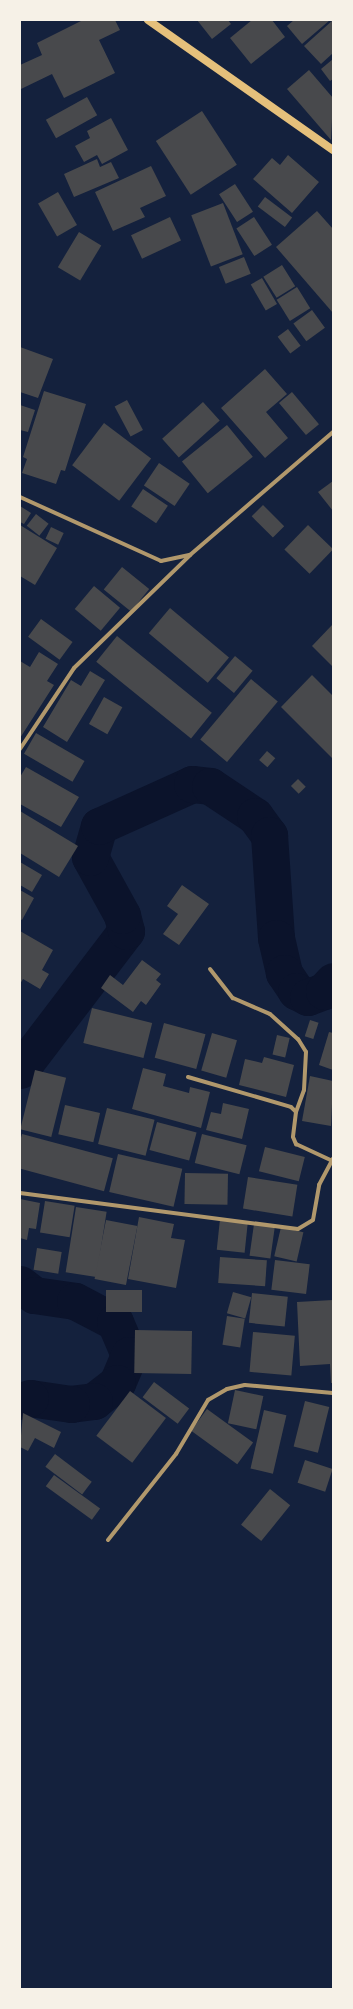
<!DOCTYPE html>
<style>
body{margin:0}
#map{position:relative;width:353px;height:2009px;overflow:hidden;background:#14213d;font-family:Raleway,sans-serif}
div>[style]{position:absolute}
.river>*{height:37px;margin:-18.5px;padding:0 18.5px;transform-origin:18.5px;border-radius:18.5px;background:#0b132b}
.building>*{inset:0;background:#48494c;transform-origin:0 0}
.minor>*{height:4px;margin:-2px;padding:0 2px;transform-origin:2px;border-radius:2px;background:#b1986c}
.secondary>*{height:8px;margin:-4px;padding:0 4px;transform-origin:4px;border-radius:4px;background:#e5c07b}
span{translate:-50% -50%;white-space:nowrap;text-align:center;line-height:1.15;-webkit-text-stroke:3px #f6f1e7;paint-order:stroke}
.frame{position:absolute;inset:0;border:21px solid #f6f1e7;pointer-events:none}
</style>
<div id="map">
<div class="river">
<i style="left:20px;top:1070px;width:175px;rotate:-52.7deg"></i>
<i style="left:126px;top:931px;width:16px;rotate:-104deg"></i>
<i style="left:122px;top:915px;width:66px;rotate:-118.9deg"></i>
<i style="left:90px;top:857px;width:32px;rotate:-74deg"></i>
<i style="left:99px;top:826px;width:102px;rotate:-24.3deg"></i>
<i style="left:192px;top:784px;width:18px;rotate:6deg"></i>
<i style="left:210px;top:786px;width:54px;rotate:33.7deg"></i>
<i style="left:255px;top:816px;width:24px;rotate:54deg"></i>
<i style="left:269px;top:835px;width:103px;rotate:86.1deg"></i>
<i style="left:276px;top:938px;width:36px;rotate:77deg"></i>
<i style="left:284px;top:973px;width:22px;rotate:56deg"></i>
<i style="left:296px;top:991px;width:13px;rotate:27deg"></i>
<i style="left:308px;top:997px;width:17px;rotate:-21deg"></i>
<i style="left:324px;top:991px;width:13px;rotate:-48deg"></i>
<i style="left:20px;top:1284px;width:18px;rotate:38deg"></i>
<i style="left:34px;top:1295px;width:41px;rotate:8.3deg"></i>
<i style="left:75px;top:1301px;width:45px;rotate:27.7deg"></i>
<i style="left:115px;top:1322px;width:36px;rotate:67deg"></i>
<i style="left:129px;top:1355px;width:30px;rotate:113deg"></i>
<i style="left:117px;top:1383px;width:29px;rotate:142deg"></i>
<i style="left:94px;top:1401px;width:23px;rotate:173deg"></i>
<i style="left:71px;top:1404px;width:41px;rotate:-171.7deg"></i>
<i style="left:30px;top:1398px;width:10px;rotate:163deg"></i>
</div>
<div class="building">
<i style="clip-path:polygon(83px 20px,115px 20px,120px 30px,99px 40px,115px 73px,64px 98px,52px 74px,21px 89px,20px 65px,42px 55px,37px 43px)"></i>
<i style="clip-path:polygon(197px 20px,228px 20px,231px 24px,212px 39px)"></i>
<i style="clip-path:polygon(252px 20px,272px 20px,285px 37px,251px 64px,230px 38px)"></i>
<i style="clip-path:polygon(294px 20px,330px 20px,302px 44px,287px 26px)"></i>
<i style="clip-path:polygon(333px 20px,333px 53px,321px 64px,304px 46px)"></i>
<i style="clip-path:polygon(333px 59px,333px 79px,330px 81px,321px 69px)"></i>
<i style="clip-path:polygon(309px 70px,333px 98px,331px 140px,287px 89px)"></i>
<i style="left:87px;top:97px;width:21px;height:47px;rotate:61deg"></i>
<i style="left:202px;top:111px;width:64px;height:55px;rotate:57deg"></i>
<i style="clip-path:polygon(111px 118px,128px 150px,102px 164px,97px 155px,84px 162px,75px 146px,90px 138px,87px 131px)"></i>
<i style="clip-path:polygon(288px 155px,319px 182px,292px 213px,253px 179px,272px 158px,280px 165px)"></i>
<i style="clip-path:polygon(97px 159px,100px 167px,111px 162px,119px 178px,74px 197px,64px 174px)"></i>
<i style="clip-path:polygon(151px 166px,166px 196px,140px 208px,145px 217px,113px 231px,95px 192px)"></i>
<i style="left:235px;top:184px;width:33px;height:19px;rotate:57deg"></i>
<i style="left:58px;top:192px;width:38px;height:23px;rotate:60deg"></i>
<i style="left:265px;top:197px;width:34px;height:12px;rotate:37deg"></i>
<i style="left:223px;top:203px;width:55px;height:34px;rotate:69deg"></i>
<i style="clip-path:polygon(317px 211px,333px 229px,333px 313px,276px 247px)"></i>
<i style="left:170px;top:217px;width:26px;height:43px;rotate:65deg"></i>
<i style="left:254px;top:217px;width:33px;height:21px;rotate:57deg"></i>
<i style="left:79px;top:232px;width:26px;height:41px;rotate:31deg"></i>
<i style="left:244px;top:257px;width:18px;height:27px;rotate:68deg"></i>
<i style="left:282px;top:265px;width:25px;height:22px;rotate:58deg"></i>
<i style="left:262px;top:278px;width:30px;height:13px;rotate:60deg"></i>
<i style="left:297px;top:287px;width:25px;height:24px;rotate:58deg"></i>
<i style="left:312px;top:310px;width:22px;height:23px;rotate:54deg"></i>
<i style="left:288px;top:329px;width:21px;height:13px;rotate:53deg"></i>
<i style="clip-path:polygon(20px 347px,53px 359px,38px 398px,20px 392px)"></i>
<i style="clip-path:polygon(265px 369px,287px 394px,266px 412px,288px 438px,265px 458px,221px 408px)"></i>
<i style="clip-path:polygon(44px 391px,86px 404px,65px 471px,61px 470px,56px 484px,22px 473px,27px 459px,23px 457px)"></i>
<i style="left:292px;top:392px;width:42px;height:17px;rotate:50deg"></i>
<i style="left:127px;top:400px;width:34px;height:14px;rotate:62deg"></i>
<i style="left:203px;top:402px;width:25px;height:55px;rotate:48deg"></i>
<i style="clip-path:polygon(20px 405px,35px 410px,28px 432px,20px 430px)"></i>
<i style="left:104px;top:423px;width:59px;height:53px;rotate:37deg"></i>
<i style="left:227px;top:425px;width:41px;height:58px;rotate:51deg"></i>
<i style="left:159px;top:463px;width:37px;height:27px;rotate:34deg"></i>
<i style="clip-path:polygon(333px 481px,333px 511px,318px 492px)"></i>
<i style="left:143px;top:489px;width:30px;height:21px;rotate:34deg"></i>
<i style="left:263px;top:505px;width:30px;height:16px;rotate:45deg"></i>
<i style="clip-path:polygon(20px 506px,31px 513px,24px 524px,20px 522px)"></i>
<i style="left:36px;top:514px;width:16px;height:15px;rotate:38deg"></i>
<i style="clip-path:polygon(20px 525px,57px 548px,35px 585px,20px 576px)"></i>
<i style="left:308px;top:525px;width:35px;height:34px;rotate:44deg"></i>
<i style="left:51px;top:527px;width:14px;height:13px;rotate:25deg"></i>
<i style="left:122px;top:567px;width:35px;height:29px;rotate:39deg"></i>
<i style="left:94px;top:586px;width:34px;height:30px;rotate:40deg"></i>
<i style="left:170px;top:608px;width:77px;height:33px;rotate:40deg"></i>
<i style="left:41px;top:619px;width:39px;height:22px;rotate:36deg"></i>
<i style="clip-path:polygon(333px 624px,333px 667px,312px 646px)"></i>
<i style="left:117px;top:636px;width:122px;height:33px;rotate:39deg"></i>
<i style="clip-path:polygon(39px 652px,58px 664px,47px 681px,54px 685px,20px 738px,20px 661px,30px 667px)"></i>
<i style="left:235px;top:656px;width:23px;height:29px;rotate:40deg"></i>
<i style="clip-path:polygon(90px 671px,105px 680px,67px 742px,43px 727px,71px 680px,81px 686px)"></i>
<i style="clip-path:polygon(312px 675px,333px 696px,333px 759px,281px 707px)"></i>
<i style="left:251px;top:679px;width:35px;height:79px;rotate:40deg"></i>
<i style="left:104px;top:697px;width:21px;height:31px;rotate:29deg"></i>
<i style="left:36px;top:733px;width:56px;height:24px;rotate:30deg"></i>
<i style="left:267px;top:751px;width:11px;height:12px;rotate:41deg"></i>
<i style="clip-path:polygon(26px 767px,79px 797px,61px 827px,20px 804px,20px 777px)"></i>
<i style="left:298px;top:779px;width:11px;height:10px;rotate:45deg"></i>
<i style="clip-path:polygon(20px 811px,78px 846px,59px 877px,20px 853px)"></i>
<i style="clip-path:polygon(20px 862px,42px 875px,32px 892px,20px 885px)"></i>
<i style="clip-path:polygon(182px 885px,209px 904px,179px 945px,163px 934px,178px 914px,167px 906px)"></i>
<i style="clip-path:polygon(20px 890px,34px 898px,22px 920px,20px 919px)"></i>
<i style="clip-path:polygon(20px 931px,53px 950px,42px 970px,49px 974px,40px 989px,23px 979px,20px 984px)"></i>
<i style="clip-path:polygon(142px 960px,161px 974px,156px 980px,161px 984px,146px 1005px,141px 1001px,133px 1012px,101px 988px,110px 975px,123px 985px)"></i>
<i style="left:92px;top:1008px;width:62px;height:36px;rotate:14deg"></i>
<i style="left:310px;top:1020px;width:9px;height:17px;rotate:18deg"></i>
<i style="left:164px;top:1023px;width:43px;height:36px;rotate:15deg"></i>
<i style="clip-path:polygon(329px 1032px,333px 1033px,333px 1070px,319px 1065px)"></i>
<i style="left:212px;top:1033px;width:26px;height:39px;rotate:16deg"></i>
<i style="left:277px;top:1035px;width:13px;height:20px;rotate:13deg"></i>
<i style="clip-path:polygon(264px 1057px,294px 1065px,286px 1097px,239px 1085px,245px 1059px,262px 1063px)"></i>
<i style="clip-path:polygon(143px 1068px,166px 1074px,163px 1086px,189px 1093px,190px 1087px,210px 1092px,201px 1128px,132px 1109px)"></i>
<i style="left:35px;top:1070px;width:32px;height:61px;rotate:14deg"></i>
<i style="clip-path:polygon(310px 1076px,333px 1081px,331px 1126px,302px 1121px)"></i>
<i style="clip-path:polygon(223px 1103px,249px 1109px,242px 1139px,206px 1130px,211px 1112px,221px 1114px)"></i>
<i style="left:65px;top:1105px;width:36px;height:30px;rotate:13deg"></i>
<i style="left:107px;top:1108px;width:49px;height:37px;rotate:14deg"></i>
<i style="left:157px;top:1122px;width:41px;height:29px;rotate:15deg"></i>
<i style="left:22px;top:1134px;width:94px;height:34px;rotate:15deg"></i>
<i style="left:202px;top:1134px;width:46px;height:30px;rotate:14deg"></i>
<i style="left:265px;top:1147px;width:41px;height:25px;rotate:14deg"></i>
<i style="left:118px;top:1154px;width:66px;height:39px;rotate:13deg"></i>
<i style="left:185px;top:1173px;width:43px;height:31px;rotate:1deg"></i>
<i style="left:248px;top:1177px;width:50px;height:32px;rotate:9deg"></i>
<i style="clip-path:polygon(20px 1199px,40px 1203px,36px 1229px,29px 1228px,27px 1240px,20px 1238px)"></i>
<i style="left:45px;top:1201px;width:30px;height:32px;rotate:9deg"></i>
<i style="left:76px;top:1207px;width:31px;height:66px;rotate:9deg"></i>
<i style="clip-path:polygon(139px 1217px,174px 1224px,171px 1238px,185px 1240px,176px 1288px,128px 1279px)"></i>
<i style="left:220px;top:1219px;width:28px;height:31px;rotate:6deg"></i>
<i style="left:106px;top:1220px;width:32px;height:60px;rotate:11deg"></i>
<i style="left:254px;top:1224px;width:21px;height:32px;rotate:8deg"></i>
<i style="left:281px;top:1227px;width:23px;height:30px;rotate:13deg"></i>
<i style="left:37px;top:1248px;width:25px;height:22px;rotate:9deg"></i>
<i style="left:220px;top:1257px;width:47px;height:26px;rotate:4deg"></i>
<i style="left:275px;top:1260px;width:35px;height:30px;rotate:7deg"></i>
<i style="left:106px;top:1290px;width:36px;height:22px"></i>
<i style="left:233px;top:1292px;width:19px;height:22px;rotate:16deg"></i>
<i style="left:252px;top:1293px;width:36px;height:30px;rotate:6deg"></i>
<i style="clip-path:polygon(333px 1300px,333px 1383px,331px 1383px,330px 1364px,300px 1366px,297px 1302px)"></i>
<i style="left:227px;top:1316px;width:18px;height:29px;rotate:9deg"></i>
<i style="left:135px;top:1330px;width:57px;height:43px;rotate:1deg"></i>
<i style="left:253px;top:1332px;width:42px;height:40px;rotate:5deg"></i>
<i style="left:154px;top:1382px;width:44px;height:19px;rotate:37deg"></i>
<i style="left:235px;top:1390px;width:29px;height:34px;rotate:12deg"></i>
<i style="left:130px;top:1391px;width:45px;height:56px;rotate:37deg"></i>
<i style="left:305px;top:1401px;width:25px;height:47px;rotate:14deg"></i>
<i style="left:207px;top:1409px;width:57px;height:27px;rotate:36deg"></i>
<i style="left:264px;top:1410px;width:23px;height:60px;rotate:13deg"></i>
<i style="clip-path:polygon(23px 1413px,61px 1432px,54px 1448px,35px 1438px,28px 1451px,20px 1447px)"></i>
<i style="left:55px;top:1454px;width:46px;height:16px;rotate:37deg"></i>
<i style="left:305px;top:1460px;width:29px;height:24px;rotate:18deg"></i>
<i style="left:54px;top:1475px;width:57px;height:14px;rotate:36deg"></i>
<i style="left:270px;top:1489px;width:26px;height:46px;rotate:39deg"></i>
</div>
<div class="minor">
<i style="left:20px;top:497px;width:155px;rotate:24.4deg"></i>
<i style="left:161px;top:561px;width:30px;rotate:-12deg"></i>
<i style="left:190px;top:555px;width:189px;rotate:-40.7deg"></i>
<i style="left:20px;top:749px;width:97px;rotate:-56.3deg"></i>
<i style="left:74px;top:668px;width:162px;rotate:-44.2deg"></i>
<i style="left:210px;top:969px;width:37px;rotate:52deg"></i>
<i style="left:233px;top:998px;width:40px;rotate:23.4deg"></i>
<i style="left:270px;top:1014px;width:38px;rotate:42deg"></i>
<i style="left:298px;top:1039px;width:15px;rotate:58deg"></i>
<i style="left:306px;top:1052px;width:38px;rotate:93deg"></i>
<i style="left:304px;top:1090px;width:23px;rotate:110deg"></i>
<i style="left:188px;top:1077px;width:107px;rotate:16.2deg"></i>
<i style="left:291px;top:1107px;width:7px;rotate:45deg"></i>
<i style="left:296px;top:1112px;width:25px;rotate:97deg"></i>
<i style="left:293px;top:1137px;width:8px;rotate:67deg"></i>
<i style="left:296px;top:1144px;width:38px;rotate:25deg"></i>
<i style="left:20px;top:1193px;width:280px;rotate:7.4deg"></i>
<i style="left:298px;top:1229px;width:17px;rotate:-31deg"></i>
<i style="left:313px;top:1220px;width:36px;rotate:-80deg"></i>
<i style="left:319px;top:1185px;width:30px;rotate:-62deg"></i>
<i style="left:108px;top:1540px;width:110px;rotate:-51.7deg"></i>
<i style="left:176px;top:1454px;width:63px;rotate:-59.3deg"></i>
<i style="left:208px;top:1400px;width:22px;rotate:-30deg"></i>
<i style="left:227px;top:1389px;width:18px;rotate:-13deg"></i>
<i style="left:245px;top:1385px;width:88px;rotate:5.2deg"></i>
</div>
<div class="secondary">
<i style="left:148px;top:20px;width:226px;rotate:35.1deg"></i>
</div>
<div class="frame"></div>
</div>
